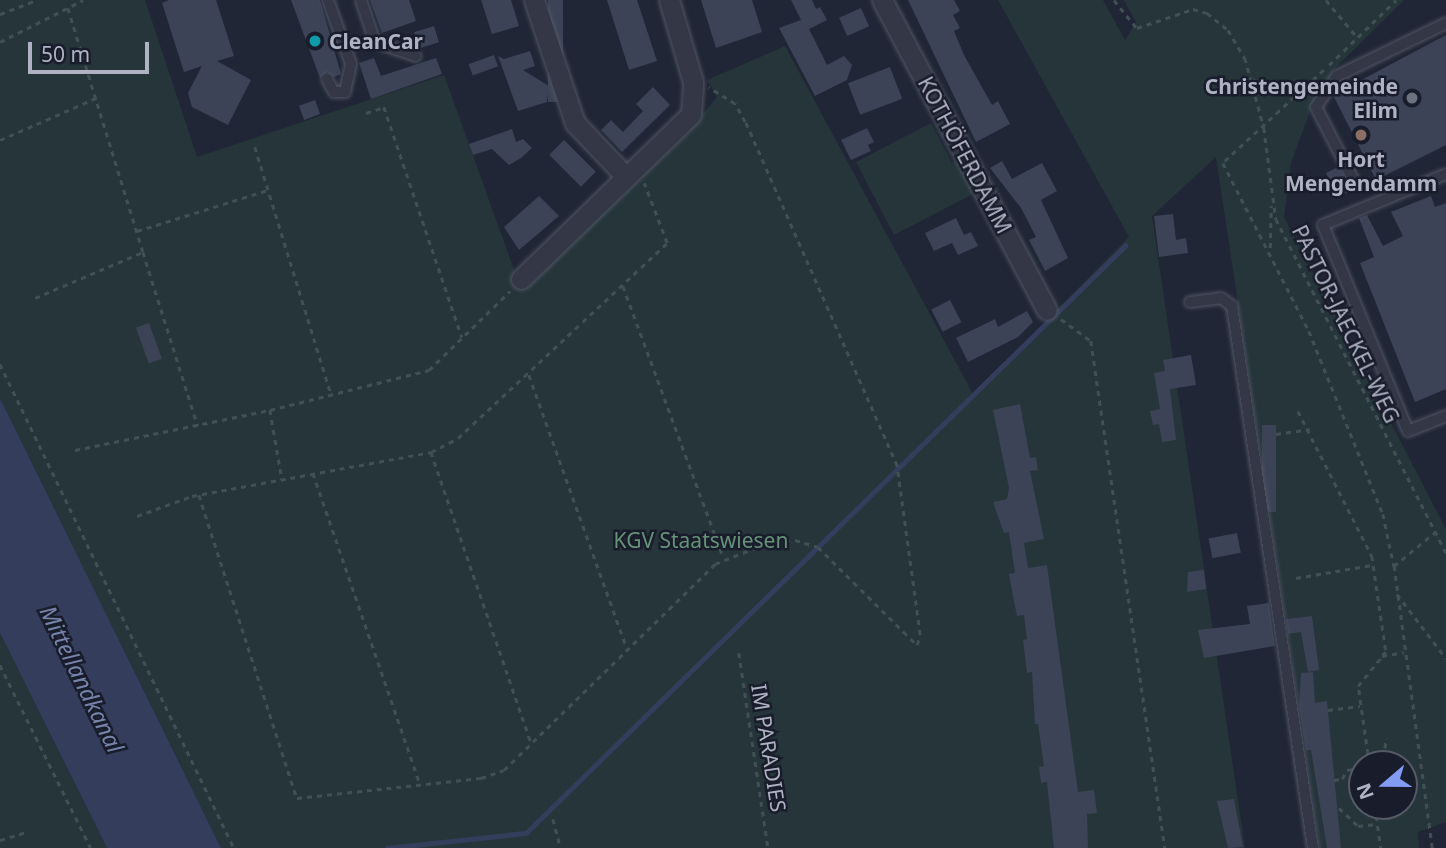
<!DOCTYPE html>
<meta charset="utf-8">
<style>
body{margin:0}
#map{position:relative;width:1446px;height:848px;overflow:hidden;background:#202635;font-family:"Noto Sans",sans-serif}
div>[style]{position:absolute}
.green>*{inset:0;background:#25353a}
.water>*{inset:0;background:#343e5c}
.stream>*{height:4.5px;margin:-2.25px;padding:0 2.25px;transform-origin:2.25px;border-radius:2.25px;background:#343e5c}
.building>*{inset:0;background:#3c4356;transform-origin:0 0}
.path>*{height:2.5px;margin-top:-1.25px;transform-origin:0;background:repeating-linear-gradient(90deg,#425056 0 5px,transparent 0 10px)}
.roads{filter:drop-shadow(0 0 2px #515564) drop-shadow(0 0 2px #515564)}
.service>*{height:10px;margin:-5px;padding:0 5px;transform-origin:5px;border-radius:5px;background:#343846}
.minor>*{height:19px;margin:-9.5px;padding:0 9.5px;transform-origin:9.5px;border-radius:9.5px;background:#343846}
.dots>*{width:19px;height:19px;translate:-50% -50%;box-sizing:border-box;border:4px solid #191d2b;border-radius:50%}
span{translate:-50% -50%;white-space:nowrap;text-align:center;line-height:1.15;-webkit-text-stroke:5px #191d2b;paint-order:stroke}
.poi-label{font-size:21px;color:#aeb2c3;font-weight:700}
.left{translate:0 -50%;text-align:left}
.right{translate:-100% -50%;text-align:right}
.street-label{font-size:21px;color:#aeb2c3}
.park-label{font-size:21px;color:#669278}
.water-label{font-size:23px;color:#7684aa;font-style:italic}
.north{position:absolute;left:1348px;top:750px;width:70px;height:70px;box-sizing:border-box;background:#191d2b;border:2px solid #555968;border-radius:50%;rotate:250deg;font-size:19px;font-weight:700;line-height:28px;text-align:center;color:#aeb2c3}
.north::after{content:'';display:block;margin:auto;width:24px;height:32px;background:#829bf3;clip-path:polygon(50% 0,100% 100%,50% 72%,0 100%)}
.scale{position:absolute;left:28px;top:42px;width:121px;height:32px;box-sizing:border-box;border:4px solid #aeb2c3;border-top:0;padding-left:9px;font-size:21px;line-height:24px;white-space:nowrap;color:#aeb2c3;-webkit-text-stroke:5px #191d2b;paint-order:stroke}
</style>
<div id="map">
<div class="green">
<i style="clip-path:polygon(evenodd,0 0,145px 0,197px 157px,444px 75px,517px 278px,526px 288px,685px 136px,717px 97px,707px 80px,785px 46px,973px 394px,1129px 237px,998px 0,1103px 0,1125px 40px,1136px 22px,1124px 0,1404px 0,1336px 67px,1314px 101px,1291px 163px,1284px 217px,1446px 529px,1446px 822px,1418px 832px,1419px 848px,1320px 848px,1216px 157px,1152px 216px,1245px 848px,221px 848px,0 398px,0 0,1362px 764px,1404px 764px,1404px 806px,1362px 806px,1362px 764px)"></i>
<i style="clip-path:polygon(931px 123px,952px 163px,960px 159px,977px 192px,894px 235px,856px 162px)"></i>
<i style="clip-path:polygon(0 633px,107px 848px,0 848px)"></i>
</div>
<div class="water">
<i style="clip-path:polygon(0 398px,221px 848px,107px 848px,0 633px)"></i>
</div>
<div class="stream">
<i style="left:387px;top:848px;width:140px;rotate:-6.2deg"></i>
<i style="left:526px;top:833px;width:839px;rotate:-44.42deg"></i>
</div>
<div class="building">
<i style="clip-path:polygon(169px 0,216px 0,234px 56px,217px 61px,251px 80px,228px 125px,192px 107px,188px 93px,202px 66px,184px 72px,162px 3px)"></i>
<i style="clip-path:polygon(291px 0,320px 0,341px 74px,334px 77px,327px 72px,320px 78px)"></i>
<i style="clip-path:polygon(370px 0,409px 0,416px 21px,382px 33px)"></i>
<i style="clip-path:polygon(481px 0,511px 0,519px 26px,492px 34px)"></i>
<i style="left:548px;top:0;width:15px;height:102px"></i>
<i style="clip-path:polygon(607px 0,637px 0,657px 61px,629px 70px)"></i>
<i style="clip-path:polygon(701px 0,752px 0,762px 32px,716px 48px)"></i>
<i style="clip-path:polygon(791px 0,812px 0,816px 9px,820px 7px,827px 20px,809px 29px,827px 65px,844px 56px,852px 65px,847px 80px,815px 96px,779px 28px,801px 20px)"></i>
<i style="clip-path:polygon(908px 0,954px 0,960px 11px,953px 15px,960px 28px,954px 31px,964px 55px,992px 105px,998px 101px,1010px 124px,976px 142px)"></i>
<i style="left:861px;top:8px;width:20px;height:24px;rotate:66deg"></i>
<i style="left:434px;top:26px;width:17px;height:21px;rotate:73deg"></i>
<i style="clip-path:polygon(1446px 35px,1446px 145px,1376px 180px,1333px 95px)"></i>
<i style="clip-path:polygon(530px 51px,535px 66px,523px 70px,549px 86px,547px 102px,518px 111px,498px 56px,504px 59px)"></i>
<i style="left:494px;top:55px;width:12px;height:27px;rotate:70deg"></i>
<i style="clip-path:polygon(374px 58px,381px 76px,436px 58px,442px 74px,371px 99px,359px 63px)"></i>
<i style="left:890px;top:67px;width:34px;height:45px;rotate:69deg"></i>
<i style="clip-path:polygon(653px 87px,670px 105px,622px 152px,601px 130px,611px 120px,623px 132px,643px 111px,636px 104px)"></i>
<i style="left:315px;top:100px;width:15px;height:17px;rotate:70deg"></i>
<i style="clip-path:polygon(867px 128px,874px 142px,868px 145px,871px 151px,851px 160px,841px 140px)"></i>
<i style="clip-path:polygon(512px 129px,516px 142px,523px 139px,532px 148px,521px 158px,509px 165px,492px 149px,473px 155px,469px 144px)"></i>
<i style="left:564px;top:140px;width:45px;height:21px;rotate:45deg"></i>
<i style="clip-path:polygon(1002px 161px,1012px 179px,1042px 163px,1057px 191px,1041px 200px,1068px 258px,1045px 271px,1029px 240px,1036px 237px,1021px 208px,990px 168px)"></i>
<i style="clip-path:polygon(1338px 167px,1353px 189px,1338px 197px,1326px 173px)"></i>
<i style="clip-path:polygon(539px 196px,559px 216px,519px 250px,504px 227px)"></i>
<i style="clip-path:polygon(1431px 196px,1435px 207px,1446px 203px,1446px 389px,1415px 402px,1360px 263px,1374px 257px,1359px 218px,1367px 215px,1383px 246px,1403px 236px,1391px 212px)"></i>
<i style="clip-path:polygon(1173px 214px,1176px 240px,1186px 238px,1188px 253px,1159px 257px,1154px 216px)"></i>
<i style="clip-path:polygon(956px 218px,964px 235px,971px 232px,978px 246px,958px 255px,952px 243px,934px 251px,925px 233px)"></i>
<i style="left:950px;top:300px;width:25px;height:21px;rotate:63deg"></i>
<i style="clip-path:polygon(1027px 311px,1033px 322px,1018px 337px,968px 362px,956px 338px,995px 319px,998px 327px)"></i>
<i style="left:149px;top:323px;width:38px;height:14px;rotate:70deg"></i>
<i style="clip-path:polygon(1191px 355px,1196px 385px,1170px 389px,1176px 440px,1162px 442px,1159px 424px,1153px 425px,1150px 411px,1160px 409px,1154px 373px,1165px 371px,1163px 360px)"></i>
<i style="clip-path:polygon(1020px 404px,1030px 458px,1036px 457px,1038px 470px,1030px 471px,1044px 539px,1024px 543px,1028px 568px,1047px 565px,1078px 792px,1094px 790px,1097px 813px,1087px 814px,1088px 848px,1054px 848px,1047px 782px,1041px 783px,1039px 767px,1044px 766px,1038px 724px,1035px 724px,1032px 672px,1027px 673px,1023px 640px,1027px 639px,1024px 615px,1017px 616px,1012px 591px,1009px 574px,1015px 573px,1009px 532px,1004px 533px,993px 502px,1007px 499px,1009px 488px,993px 410px)"></i>
<i style="left:1262px;top:425px;width:14px;height:87px"></i>
<i style="left:1237px;top:533px;width:20px;height:29px;rotate:79deg"></i>
<i style="clip-path:polygon(1204px 570px,1206px 589px,1187px 592px,1188px 572px)"></i>
<i style="clip-path:polygon(1269px 603px,1275px 646px,1204px 658px,1198px 630px,1250px 624px,1247px 606px)"></i>
<i style="clip-path:polygon(1312px 616px,1319px 670px,1308px 672px,1301px 632px,1288px 634px,1286px 619px)"></i>
<i style="clip-path:polygon(1313px 672px,1315px 703px,1327px 701px,1341px 848px,1327px 848px,1311px 750px,1306px 750px,1299px 705px,1301px 673px)"></i>
<i style="clip-path:polygon(1234px 799px,1243px 847px,1228px 848px,1217px 801px)"></i>
</div>
<div class="path">
<i style="left:1114px;top:0;width:36px;rotate:51deg"></i>
<i style="left:1137px;top:28px;width:59px;rotate:-18.7deg"></i>
<i style="left:1193px;top:9px;width:15px;rotate:16deg"></i>
<i style="left:1207px;top:13px;width:27px;rotate:39deg"></i>
<i style="left:1228px;top:30px;width:33px;rotate:59deg"></i>
<i style="left:1245px;top:58px;width:73px;rotate:74.8deg"></i>
<i style="left:1264px;top:128px;width:92px;rotate:82.5deg"></i>
<i style="left:1276px;top:219px;width:375px;rotate:63deg"></i>
<i style="left:1326px;top:0;width:48px;rotate:50deg"></i>
<i style="left:68px;top:8px;width:255px;rotate:72.9deg"></i>
<i style="left:0;top:14px;width:39px;rotate:-21deg"></i>
<i style="left:0;top:42px;width:93px;rotate:-26.8deg"></i>
<i style="left:1329px;top:65px;width:93px;rotate:-44.1deg"></i>
<i style="left:1324px;top:70px;width:137px;rotate:137.4deg"></i>
<i style="left:1223px;top:163px;width:189px;rotate:62.9deg"></i>
<i style="left:1309px;top:331px;width:197px;rotate:68deg"></i>
<i style="left:1383px;top:514px;width:53px;rotate:78.1deg"></i>
<i style="left:1253px;top:79px;width:29px;rotate:29deg"></i>
<i style="left:1278px;top:93px;width:24px;rotate:-2deg"></i>
<i style="left:366px;top:113px;width:19px;rotate:-18deg"></i>
<i style="left:384px;top:107px;width:243px;rotate:71.3deg"></i>
<i style="left:0;top:140px;width:105px;rotate:-23.6deg"></i>
<i style="left:255px;top:147px;width:258px;rotate:72.9deg"></i>
<i style="left:137px;top:231px;width:137px;rotate:-17.4deg"></i>
<i style="left:1270px;top:248px;width:42px;rotate:-88.6deg"></i>
<i style="left:623px;top:286px;width:289px;rotate:69.7deg"></i>
<i style="left:35px;top:298px;width:117px;rotate:-23.1deg"></i>
<i style="left:143px;top:252px;width:182px;rotate:72.5deg"></i>
<i style="left:1061px;top:319px;width:37px;rotate:36deg"></i>
<i style="left:1091px;top:341px;width:512px;rotate:81.7deg"></i>
<i style="left:0;top:364px;width:538px;rotate:64.2deg"></i>
<i style="left:529px;top:375px;width:290px;rotate:70.3deg"></i>
<i style="left:270px;top:410px;width:70px;rotate:80.1deg"></i>
<i style="left:1298px;top:411px;width:163px;rotate:63deg"></i>
<i style="left:1372px;top:556px;width:97px;rotate:81.7deg"></i>
<i style="left:1386px;top:652px;width:6px;rotate:135deg"></i>
<i style="left:1276px;top:434px;width:34px;rotate:-8deg"></i>
<i style="left:75px;top:450px;width:199px;rotate:-11.6deg"></i>
<i style="left:270px;top:410px;width:164px;rotate:-14.1deg"></i>
<i style="left:429px;top:370px;width:113px;rotate:-44.3deg"></i>
<i style="left:431px;top:452px;width:308px;rotate:71deg"></i>
<i style="left:313px;top:473px;width:329px;rotate:71deg"></i>
<i style="left:199px;top:495px;width:318px;rotate:72.1deg"></i>
<i style="left:297px;top:798px;width:185px;rotate:-6.2deg"></i>
<i style="left:481px;top:778px;width:24px;rotate:-19deg"></i>
<i style="left:504px;top:770px;width:295px;rotate:-44.3deg"></i>
<i style="left:715px;top:564px;width:54px;rotate:-21.8deg"></i>
<i style="left:765px;top:544px;width:30px;rotate:-8deg"></i>
<i style="left:795px;top:540px;width:24px;rotate:17deg"></i>
<i style="left:818px;top:547px;width:139px;rotate:44.7deg"></i>
<i style="left:917px;top:645px;width:10px;rotate:-73deg"></i>
<i style="left:920px;top:635px;width:171px;rotate:-97.8deg"></i>
<i style="left:897px;top:466px;width:376px;rotate:-113.8deg"></i>
<i style="left:745px;top:122px;width:21px;rotate:-119deg"></i>
<i style="left:735px;top:104px;width:31px;rotate:-148deg"></i>
<i style="left:137px;top:516px;width:59px;rotate:-20deg"></i>
<i style="left:192px;top:496px;width:243px;rotate:-10.4deg"></i>
<i style="left:431px;top:452px;width:30px;rotate:-27deg"></i>
<i style="left:458px;top:438px;width:286px;rotate:-43deg"></i>
<i style="left:667px;top:243px;width:64px;rotate:-111deg"></i>
<i style="left:1296px;top:578px;width:77px;rotate:-9.7deg"></i>
<i style="left:1397px;top:594px;width:81px;rotate:52.6deg"></i>
<i style="left:739px;top:653px;width:197px;rotate:81.5deg"></i>
<i style="left:0;top:665px;width:204px;rotate:63.6deg"></i>
<i style="left:1328px;top:710px;width:32px;rotate:-7deg"></i>
<i style="left:1369px;top:760px;width:14px;rotate:-8deg"></i>
<i style="left:1383px;top:758px;width:20px;rotate:-81deg"></i>
<i style="left:1369px;top:764px;width:79px;rotate:-98deg"></i>
<i style="left:1358px;top:686px;width:38px;rotate:-51deg"></i>
<i style="left:1382px;top:656px;width:22px;rotate:-10deg"></i>
<i style="left:1334px;top:780px;width:8px;rotate:-7deg"></i>
<i style="left:1342px;top:779px;width:10px;rotate:-61deg"></i>
<i style="left:1347px;top:770px;width:15px;rotate:-8deg"></i>
<i style="left:1375px;top:806px;width:42px;rotate:81.9deg"></i>
<i style="left:1339px;top:808px;width:26px;rotate:43deg"></i>
<i style="left:1358px;top:826px;width:19px;rotate:-6deg"></i>
<i style="left:553px;top:819px;width:30px;rotate:75deg"></i>
<i style="left:0;top:840px;width:30px;rotate:-17deg"></i>
<i style="left:1432px;top:848px;width:285px;rotate:-97.7deg"></i>
<i style="left:1394px;top:566px;width:52px;rotate:-39.5deg"></i>
</div>
<div class="roads">
<div class="service">
<i style="left:361px;top:0;width:44px;rotate:71.6deg"></i>
<i style="left:375px;top:42px;width:43px;rotate:18.9deg"></i>
<i style="left:327px;top:79px;width:15px;rotate:62deg"></i>
<i style="left:334px;top:92px;width:11px"></i>
<i style="left:345px;top:92px;width:29px;rotate:-78deg"></i>
<i style="left:351px;top:64px;width:68px;rotate:-109.8deg"></i>
<i style="left:1446px;top:174px;width:133px;rotate:157.5deg"></i>
<i style="left:1323px;top:225px;width:223px;rotate:67.6deg"></i>
<i style="left:1408px;top:431px;width:41px;rotate:-21.5deg"></i>
<i style="left:1354px;top:181px;width:83px;rotate:-117.2deg"></i>
<i style="left:1316px;top:107px;width:37px;rotate:-56deg"></i>
<i style="left:1337px;top:76px;width:121px;rotate:-25.9deg"></i>
<i style="left:1190px;top:302px;width:31px;rotate:-7deg"></i>
<i style="left:1221px;top:298px;width:14px;rotate:36deg"></i>
<i style="left:1232px;top:306px;width:548px;rotate:81.5deg"></i>
</div>
<div class="minor">
<i style="left:534px;top:0;width:130px;rotate:71.6deg"></i>
<i style="left:575px;top:123px;width:74px;rotate:46.6deg"></i>
<i style="left:882px;top:0;width:351px;rotate:62deg"></i>
<i style="left:521px;top:279px;width:237px;rotate:-44.1deg"></i>
<i style="left:691px;top:114px;width:32px;rotate:-86deg"></i>
<i style="left:693px;top:82px;width:85px;rotate:-106.3deg"></i>
</div>
</div>
<div class="dots">
<i style="left:315px;top:41px;background:#0f9aa8"></i>
<i style="left:1412px;top:98px;background:#6b7280"></i>
<i style="left:1361px;top:135px;background:#8d6e63"></i>
</div>
<div class="poi-label">
<span class="left" style="left:329px;top:41px">CleanCar</span>
<span class="right" style="left:1398px;top:98px">Christengemeinde<br>Elim</span>
<span style="left:1361px;top:171px">Hort<br>Mengendamm</span>
</div>
<div class="street-label">
<span style="left:965px;top:155px;rotate:62deg">KOTHÖFERDAMM</span>
<span style="left:1346px;top:324px;rotate:64deg">PASTOR-JAECKEL-WEG</span>
<span style="left:769px;top:748px;rotate:81deg">IM PARADIES</span>
</div>
<div class="park-label">
<span style="left:701px;top:540px">KGV Staatswiesen</span>
</div>
<div class="water-label">
<span style="left:82px;top:679px;rotate:64deg">Mittellandkanal</span>
</div>
<div class="north">N</div>
<div class="scale">50 m</div>
</div>
